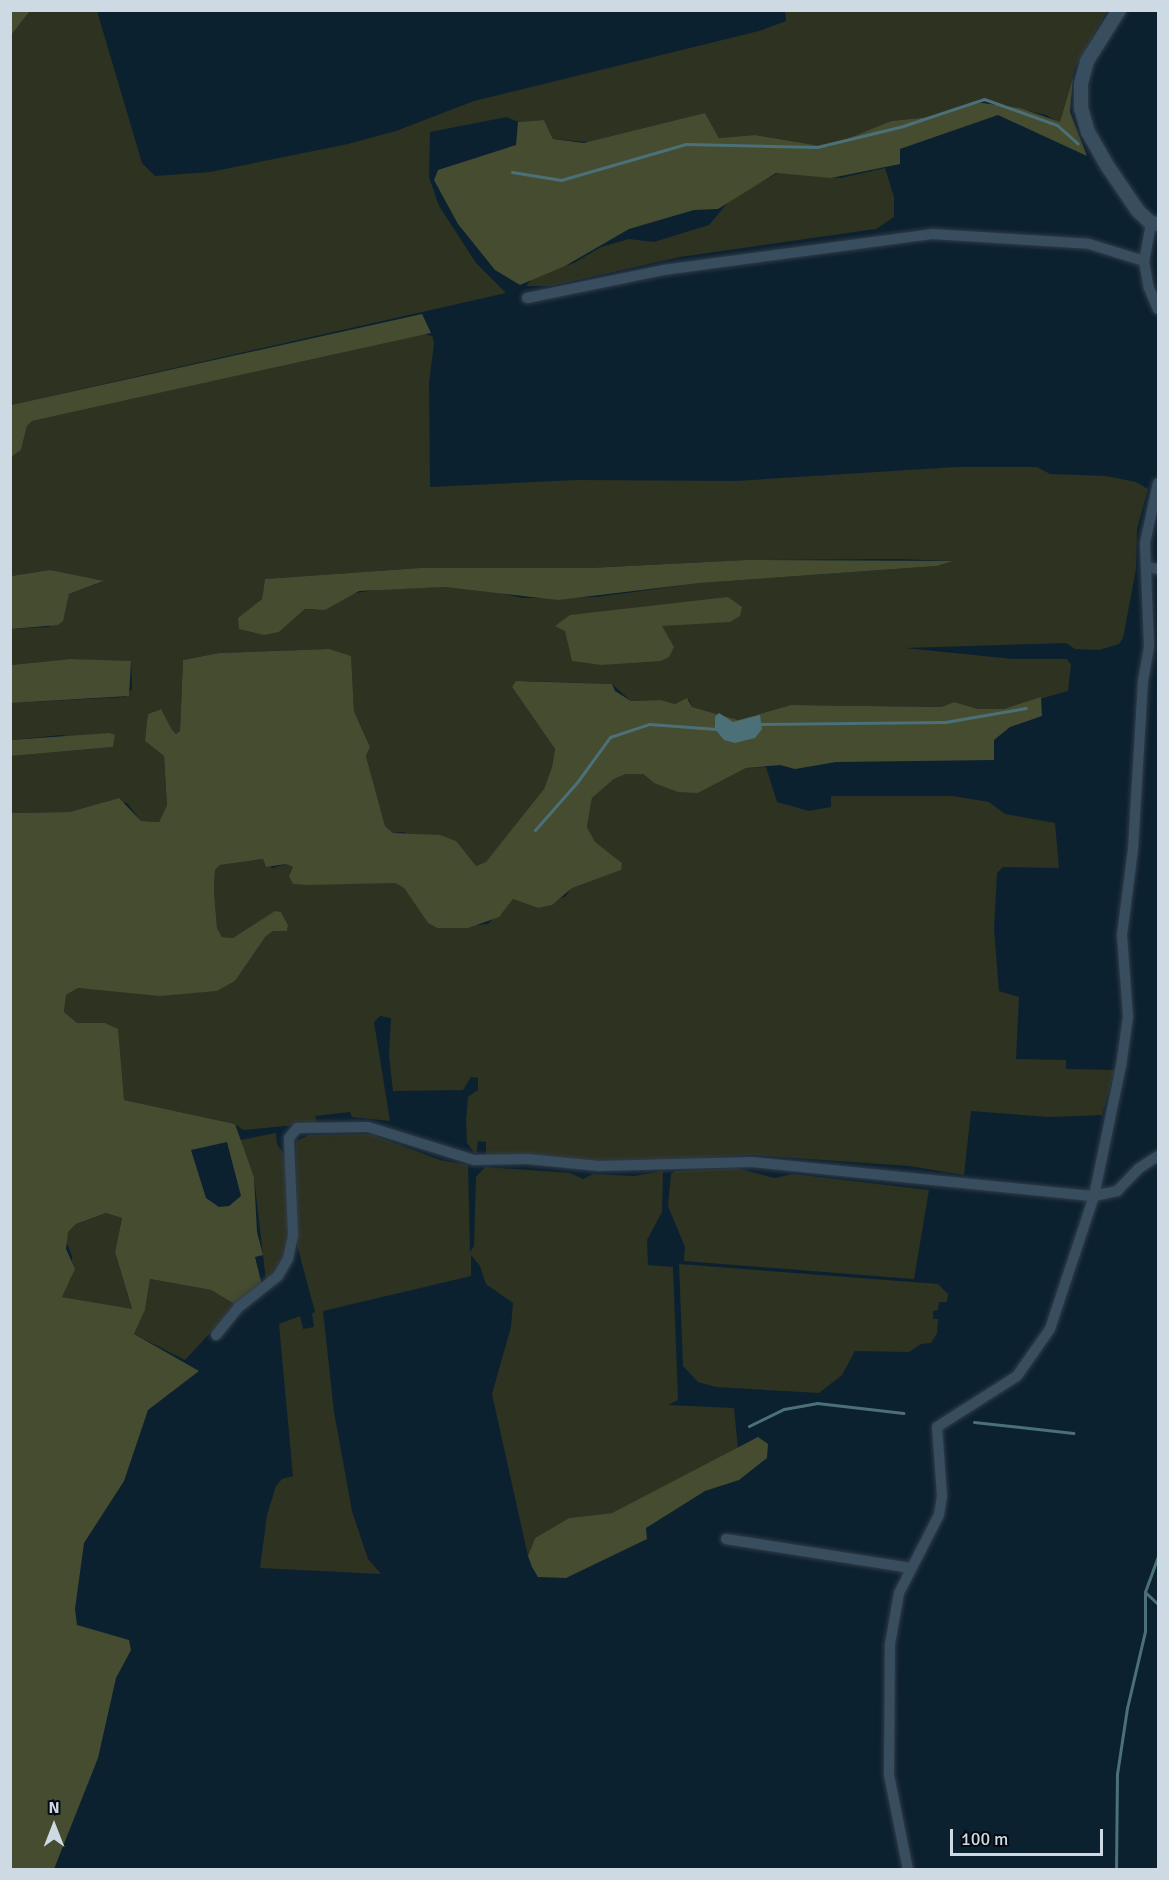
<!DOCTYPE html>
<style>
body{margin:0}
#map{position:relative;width:1169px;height:1880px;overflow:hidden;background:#0c2130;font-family:Signika,sans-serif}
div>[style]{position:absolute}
.green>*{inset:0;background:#2e3220}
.forest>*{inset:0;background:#454c30}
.water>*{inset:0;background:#4b7078}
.stream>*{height:3px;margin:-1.5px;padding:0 1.5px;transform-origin:1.5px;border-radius:1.5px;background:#4b7078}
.roads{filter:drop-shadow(0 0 2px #313c48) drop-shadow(0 0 2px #313c48)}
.minor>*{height:10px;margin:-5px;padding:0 5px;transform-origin:5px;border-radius:5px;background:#384e5f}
.tertiary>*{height:14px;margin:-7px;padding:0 7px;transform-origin:7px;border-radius:7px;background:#384e5f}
span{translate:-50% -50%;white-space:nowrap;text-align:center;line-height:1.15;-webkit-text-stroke:4.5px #030a10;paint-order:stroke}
.frame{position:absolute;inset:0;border:12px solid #cdd9e3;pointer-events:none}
.north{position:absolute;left:24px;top:1796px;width:60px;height:60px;-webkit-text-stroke:4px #030a10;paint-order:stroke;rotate:0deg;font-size:16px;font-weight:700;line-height:24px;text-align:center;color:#cdd9e3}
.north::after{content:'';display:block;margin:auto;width:21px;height:27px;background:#cdd9e3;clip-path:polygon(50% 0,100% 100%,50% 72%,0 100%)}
.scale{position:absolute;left:950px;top:1829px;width:153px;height:27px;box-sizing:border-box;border:3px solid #cdd9e3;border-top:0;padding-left:8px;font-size:18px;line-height:21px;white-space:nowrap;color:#cdd9e3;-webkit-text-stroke:4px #030a10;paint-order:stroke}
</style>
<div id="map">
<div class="green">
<i style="clip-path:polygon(30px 11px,97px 11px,142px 163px,155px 176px,210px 172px,348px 144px,396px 131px,474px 101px,759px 31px,786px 21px,785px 11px,1107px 11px,1075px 68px,1060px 123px,1046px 115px,987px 101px,940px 116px,891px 121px,827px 147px,755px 135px,719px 138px,705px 113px,599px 143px,553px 139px,544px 120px,518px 122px,507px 117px,430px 132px,429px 177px,439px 206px,476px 263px,506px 293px,11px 405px,10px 35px)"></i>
<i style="clip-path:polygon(885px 168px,894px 197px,894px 217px,876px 229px,680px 257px,551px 286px,526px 286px,536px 275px,574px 263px,601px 247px,629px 239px,654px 242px,709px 225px,731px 199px,778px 173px,841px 178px)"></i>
<i style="clip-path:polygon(evenodd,424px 334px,432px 336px,434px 343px,429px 383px,430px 487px,577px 480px,736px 481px,956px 467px,1037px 467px,1050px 474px,1106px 476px,1136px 482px,1148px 489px,1137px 529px,1136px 569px,1123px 638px,1119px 644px,1099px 650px,1075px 649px,1066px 643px,905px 648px,1013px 659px,1067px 659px,1071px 665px,1068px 691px,1004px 709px,978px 709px,954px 702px,943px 707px,791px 705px,738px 720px,692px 707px,689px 699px,675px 704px,661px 700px,631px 701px,612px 684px,525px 681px,512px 687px,555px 749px,552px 767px,544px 789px,486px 863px,476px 866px,403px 832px,393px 833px,385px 826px,366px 756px,370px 747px,354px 711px,351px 662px,329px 649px,219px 653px,183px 660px,180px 731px,176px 734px,172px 730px,160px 709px,148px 714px,145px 741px,164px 756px,167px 805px,159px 822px,141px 821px,127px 803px,110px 800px,102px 806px,70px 812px,11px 813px,11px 756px,113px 747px,62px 735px,11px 740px,11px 703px,125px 697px,132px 689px,131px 662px,70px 659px,11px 665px,10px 629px,49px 627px,69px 594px,103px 582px,50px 570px,11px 576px,11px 457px,21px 450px,27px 426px,32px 421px,59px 415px,424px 334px,898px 559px,952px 561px,937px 566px,700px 583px,597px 597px,522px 598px,484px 589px,445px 587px,383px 589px,349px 594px,315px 610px,305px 609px,279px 632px,239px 618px,262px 599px,265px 579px,420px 568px,590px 568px,746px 560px,898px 559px)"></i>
<i style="clip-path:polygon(766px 767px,777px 802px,809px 811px,831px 807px,831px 796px,953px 796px,989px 802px,1005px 814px,1055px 823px,1059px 868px,1003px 867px,997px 873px,994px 929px,999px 991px,1019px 997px,1016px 1059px,1066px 1060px,1066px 1069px,1115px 1070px,1102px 1115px,1049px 1117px,971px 1111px,964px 1175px,909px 1166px,753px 1155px,616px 1163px,486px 1155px,486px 1142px,478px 1141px,476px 1155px,467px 1143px,466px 1120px,468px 1097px,478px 1090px,478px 1078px,471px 1077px,463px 1090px,393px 1091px,389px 1055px,391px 1018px,380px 1016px,374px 1022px,390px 1121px,352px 1117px,350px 1112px,315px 1116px,317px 1123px,243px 1130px,235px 1124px,124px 1100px,119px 1065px,87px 1024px,77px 1023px,64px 1012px,66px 995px,78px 988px,186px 993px,217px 991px,235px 981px,266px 936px,272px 931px,287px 931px,288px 925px,281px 912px,233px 938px,222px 937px,217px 928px,214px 891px,215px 870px,220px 865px,263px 859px,272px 868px,286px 864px,293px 867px,292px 873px,395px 883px,404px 888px,428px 923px,437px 928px,488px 924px,513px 899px,538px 908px,566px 896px,571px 888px,585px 881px,612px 873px,622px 863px,594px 842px,587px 827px,592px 798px,614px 779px,626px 774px,643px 774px,654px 783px,698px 793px,746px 768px)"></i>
<i style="clip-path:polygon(276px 1133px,277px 1144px,287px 1159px,291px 1237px,282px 1266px,266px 1281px,254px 1177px,240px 1140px)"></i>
<i style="clip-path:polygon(370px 1134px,440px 1160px,468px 1165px,470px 1252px,474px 1246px,476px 1177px,485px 1167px,570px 1173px,583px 1179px,593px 1174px,634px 1176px,663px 1171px,662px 1212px,647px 1240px,648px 1265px,673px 1267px,678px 1400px,668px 1405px,734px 1408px,738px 1449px,612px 1513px,569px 1518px,535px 1538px,528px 1556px,492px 1394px,511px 1327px,513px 1303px,486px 1284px,480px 1266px,471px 1255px,471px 1276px,323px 1311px,334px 1412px,352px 1511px,368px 1559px,381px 1574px,260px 1568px,267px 1515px,276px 1486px,282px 1479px,293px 1476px,279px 1324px,300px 1316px,303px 1329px,314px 1327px,312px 1313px,315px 1312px,297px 1245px,296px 1141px,309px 1135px)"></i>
<i style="clip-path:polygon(737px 1168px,774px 1178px,793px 1174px,929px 1190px,914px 1279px,684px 1261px,685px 1247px,668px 1206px,671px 1174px,675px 1171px)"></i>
<i style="clip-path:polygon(106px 1213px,122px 1218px,115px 1252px,132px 1310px,62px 1297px,62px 1290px,71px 1279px,72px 1256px,65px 1239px,68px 1232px,76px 1224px)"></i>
<i style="clip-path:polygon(679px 1264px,938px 1284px,948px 1294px,947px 1302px,939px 1302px,938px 1310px,933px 1311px,933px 1319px,938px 1319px,937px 1333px,931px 1343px,921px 1344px,909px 1352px,855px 1351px,842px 1375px,819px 1393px,716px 1387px,698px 1382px,683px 1366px)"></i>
<i style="clip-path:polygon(150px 1279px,211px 1290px,236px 1305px,185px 1360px,134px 1334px,145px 1310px)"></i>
</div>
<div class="forest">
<i style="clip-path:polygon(11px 10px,30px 11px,11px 35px,10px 11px)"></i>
<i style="clip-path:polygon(1073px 77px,1070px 112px,1087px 156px,998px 115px,900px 149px,900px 164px,831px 178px,776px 173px,718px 209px,694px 210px,629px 229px,565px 266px,520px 285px,495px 270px,458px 224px,434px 180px,438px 170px,516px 145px,518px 122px,544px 120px,553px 139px,584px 143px,705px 113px,719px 138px,755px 135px,827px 147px,891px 121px,940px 116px,975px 102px,1020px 108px,1060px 122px)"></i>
<i style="clip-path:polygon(422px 314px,431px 333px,32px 421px,27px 426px,21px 450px,11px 457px,11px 405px)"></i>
<i style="clip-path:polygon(746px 560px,953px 561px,937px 566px,700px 583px,558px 600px,445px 587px,359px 591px,325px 610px,305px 609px,279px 632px,264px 635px,239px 629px,238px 618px,262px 599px,265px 579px,420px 568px,590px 568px)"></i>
<i style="clip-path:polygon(50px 570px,104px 581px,69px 594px,63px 621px,58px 625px,11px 629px,11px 576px)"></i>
<i style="clip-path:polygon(728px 597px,742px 607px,740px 616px,730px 622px,662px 626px,674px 647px,669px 657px,661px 661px,601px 665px,572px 661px,565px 631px,555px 626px,570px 615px)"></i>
<i style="clip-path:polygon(evenodd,329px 649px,351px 656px,354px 711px,370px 747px,366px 756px,385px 826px,393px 833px,440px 835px,456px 841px,476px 866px,486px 862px,544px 789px,552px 767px,555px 749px,512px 687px,516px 681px,612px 684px,615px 691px,631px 701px,661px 700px,675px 704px,687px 698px,692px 707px,738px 720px,791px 705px,942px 707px,954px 702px,978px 709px,1004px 709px,1041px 697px,1042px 716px,1010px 727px,994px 740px,994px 760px,836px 762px,795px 769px,780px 765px,746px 768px,698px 793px,678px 792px,654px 783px,643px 774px,626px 774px,614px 779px,592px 798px,587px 827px,595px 842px,622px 863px,621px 870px,572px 888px,552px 905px,538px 908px,513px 899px,499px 917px,468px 928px,437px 928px,428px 923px,404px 888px,395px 883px,306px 885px,293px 884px,289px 876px,293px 867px,286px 864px,266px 867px,263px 859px,220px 865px,215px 870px,214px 891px,217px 928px,222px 937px,233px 938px,275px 911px,281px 912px,288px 925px,287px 931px,273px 931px,266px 936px,235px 981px,217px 991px,160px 996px,78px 988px,66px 995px,64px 1012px,77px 1023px,105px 1023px,118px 1029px,124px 1100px,235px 1124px,254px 1177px,257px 1232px,263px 1255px,255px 1257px,262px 1285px,236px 1305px,211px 1290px,150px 1279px,145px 1310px,134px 1334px,199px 1371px,148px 1410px,124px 1481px,84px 1543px,75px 1609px,77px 1625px,129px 1640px,131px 1650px,116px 1678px,98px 1758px,54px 1869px,11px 1870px,11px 813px,70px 812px,119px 798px,141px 821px,159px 822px,167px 805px,164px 756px,145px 741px,147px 721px,148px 714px,161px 709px,172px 730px,176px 734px,180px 731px,183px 660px,219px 653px,329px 649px,227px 1142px,241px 1196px,229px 1206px,219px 1207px,206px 1198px,191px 1150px,227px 1142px,329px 649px,106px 1213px,122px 1218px,115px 1252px,132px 1309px,62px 1297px,75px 1269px,66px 1249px,68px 1232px,76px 1224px,106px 1213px)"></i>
<i style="clip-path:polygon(70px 659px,131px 661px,129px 696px,11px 703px,11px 665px)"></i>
<i style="clip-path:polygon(109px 733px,115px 735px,113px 747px,11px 756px,11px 740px)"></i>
<i style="clip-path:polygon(758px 1437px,768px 1444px,767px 1458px,739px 1480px,705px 1491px,646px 1528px,647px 1539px,566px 1578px,538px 1577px,532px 1567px,528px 1556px,535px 1538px,569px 1518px,612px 1513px)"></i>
</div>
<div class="water">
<i style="clip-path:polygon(719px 713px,733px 722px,760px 715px,762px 729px,755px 738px,735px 743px,724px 740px,715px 729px,715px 717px)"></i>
</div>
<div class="stream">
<i style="left:512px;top:172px;width:50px;rotate:9.3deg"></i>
<i style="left:561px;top:180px;width:130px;rotate:-16.1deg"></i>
<i style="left:686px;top:144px;width:131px;rotate:1.3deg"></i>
<i style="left:817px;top:147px;width:89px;rotate:-13.7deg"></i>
<i style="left:903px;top:126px;width:85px;rotate:-18.4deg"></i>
<i style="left:984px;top:99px;width:77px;rotate:19.6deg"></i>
<i style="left:1057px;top:125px;width:28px;rotate:42deg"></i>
<i style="left:760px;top:724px;width:185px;rotate:-0.6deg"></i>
<i style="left:945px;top:722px;width:82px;rotate:-9.8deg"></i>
<i style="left:535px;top:830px;width:65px;rotate:-48.7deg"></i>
<i style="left:578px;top:781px;width:54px;rotate:-54deg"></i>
<i style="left:610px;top:737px;width:41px;rotate:-18.4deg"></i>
<i style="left:649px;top:724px;width:68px;rotate:4.2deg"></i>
<i style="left:974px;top:1422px;width:100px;rotate:6.3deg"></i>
<i style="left:749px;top:1426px;width:39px;rotate:-26deg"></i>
<i style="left:784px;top:1409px;width:34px;rotate:-10deg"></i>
<i style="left:817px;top:1403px;width:87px;rotate:6.6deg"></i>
<i style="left:1158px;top:1556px;width:38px;rotate:110deg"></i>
<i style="left:1145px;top:1592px;width:18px;rotate:43deg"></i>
<i style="left:1116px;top:1870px;width:96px;rotate:-89.4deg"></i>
<i style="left:1117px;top:1774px;width:67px;rotate:-81.4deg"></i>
<i style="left:1127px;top:1708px;width:79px;rotate:-76.8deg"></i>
<i style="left:1145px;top:1631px;width:39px;rotate:-90deg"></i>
</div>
<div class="roads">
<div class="minor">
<i style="left:1151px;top:223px;width:39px;rotate:100deg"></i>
<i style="left:1144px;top:261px;width:27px;rotate:80deg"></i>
<i style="left:1149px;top:288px;width:23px;rotate:67deg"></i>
<i style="left:527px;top:298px;width:139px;rotate:-11.6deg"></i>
<i style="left:663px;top:270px;width:271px;rotate:-7.6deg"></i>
<i style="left:932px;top:234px;width:157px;rotate:3.6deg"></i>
<i style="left:1089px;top:244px;width:58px;rotate:17.2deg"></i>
<i style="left:1146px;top:567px;width:12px;rotate:9deg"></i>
<i style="left:216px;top:1335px;width:36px;rotate:-51deg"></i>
<i style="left:239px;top:1307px;width:50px;rotate:-38.5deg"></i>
<i style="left:278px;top:1276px;width:20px;rotate:-60deg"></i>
<i style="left:288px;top:1259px;width:25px;rotate:-78deg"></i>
<i style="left:293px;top:1235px;width:97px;rotate:-92.4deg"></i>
<i style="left:289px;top:1138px;width:13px;rotate:-51deg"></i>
<i style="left:297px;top:1128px;width:71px;rotate:-0.8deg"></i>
<i style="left:368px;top:1127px;width:111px;rotate:17.3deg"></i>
<i style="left:474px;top:1160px;width:53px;rotate:-1.1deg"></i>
<i style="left:527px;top:1159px;width:72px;rotate:5.6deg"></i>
<i style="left:599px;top:1166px;width:153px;rotate:-1.5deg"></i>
<i style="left:752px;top:1162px;width:344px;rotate:5.7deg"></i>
<i style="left:1094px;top:1196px;width:24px;rotate:-12deg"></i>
<i style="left:1117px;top:1191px;width:30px;rotate:-46deg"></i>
<i style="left:1138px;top:1169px;width:24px;rotate:-33deg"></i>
<i style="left:726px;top:1539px;width:187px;rotate:8.9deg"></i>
<i style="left:908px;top:1870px;width:97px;rotate:-101.3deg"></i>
<i style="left:889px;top:1775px;width:131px;rotate:-89.6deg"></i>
<i style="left:890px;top:1644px;width:52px;rotate:-80deg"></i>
<i style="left:899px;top:1593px;width:88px;rotate:-62.9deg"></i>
<i style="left:939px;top:1515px;width:19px;rotate:-81deg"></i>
<i style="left:942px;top:1496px;width:69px;rotate:-94.1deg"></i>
<i style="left:937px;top:1427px;width:95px;rotate:-32.5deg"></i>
<i style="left:1017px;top:1376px;width:57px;rotate:-54.9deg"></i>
<i style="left:1050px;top:1329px;width:140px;rotate:-71.7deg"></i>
<i style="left:1094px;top:1196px;width:133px;rotate:-78.3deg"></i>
<i style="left:1121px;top:1066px;width:49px;rotate:-81.9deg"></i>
<i style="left:1128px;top:1017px;width:82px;rotate:-94.2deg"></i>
<i style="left:1122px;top:935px;width:87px;rotate:-82.7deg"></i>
<i style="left:1133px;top:849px;width:168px;rotate:-86.6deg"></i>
<i style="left:1143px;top:681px;width:35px;rotate:-80deg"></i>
<i style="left:1149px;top:647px;width:104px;rotate:-92.2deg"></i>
<i style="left:1145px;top:543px;width:61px;rotate:-77.8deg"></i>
</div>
<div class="tertiary">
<i style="left:1119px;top:10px;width:60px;rotate:122.1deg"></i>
<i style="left:1087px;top:61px;width:23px;rotate:105deg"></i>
<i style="left:1081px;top:83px;width:25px;rotate:90deg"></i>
<i style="left:1081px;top:108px;width:25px;rotate:74deg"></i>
<i style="left:1088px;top:132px;width:40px;rotate:60.3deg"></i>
<i style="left:1108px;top:167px;width:53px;rotate:55.7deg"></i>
<i style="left:1138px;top:211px;width:18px;rotate:43deg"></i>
<i style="left:1151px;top:223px;width:7px;rotate:8deg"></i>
</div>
</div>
<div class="frame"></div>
<div class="north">N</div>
<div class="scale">100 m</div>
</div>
